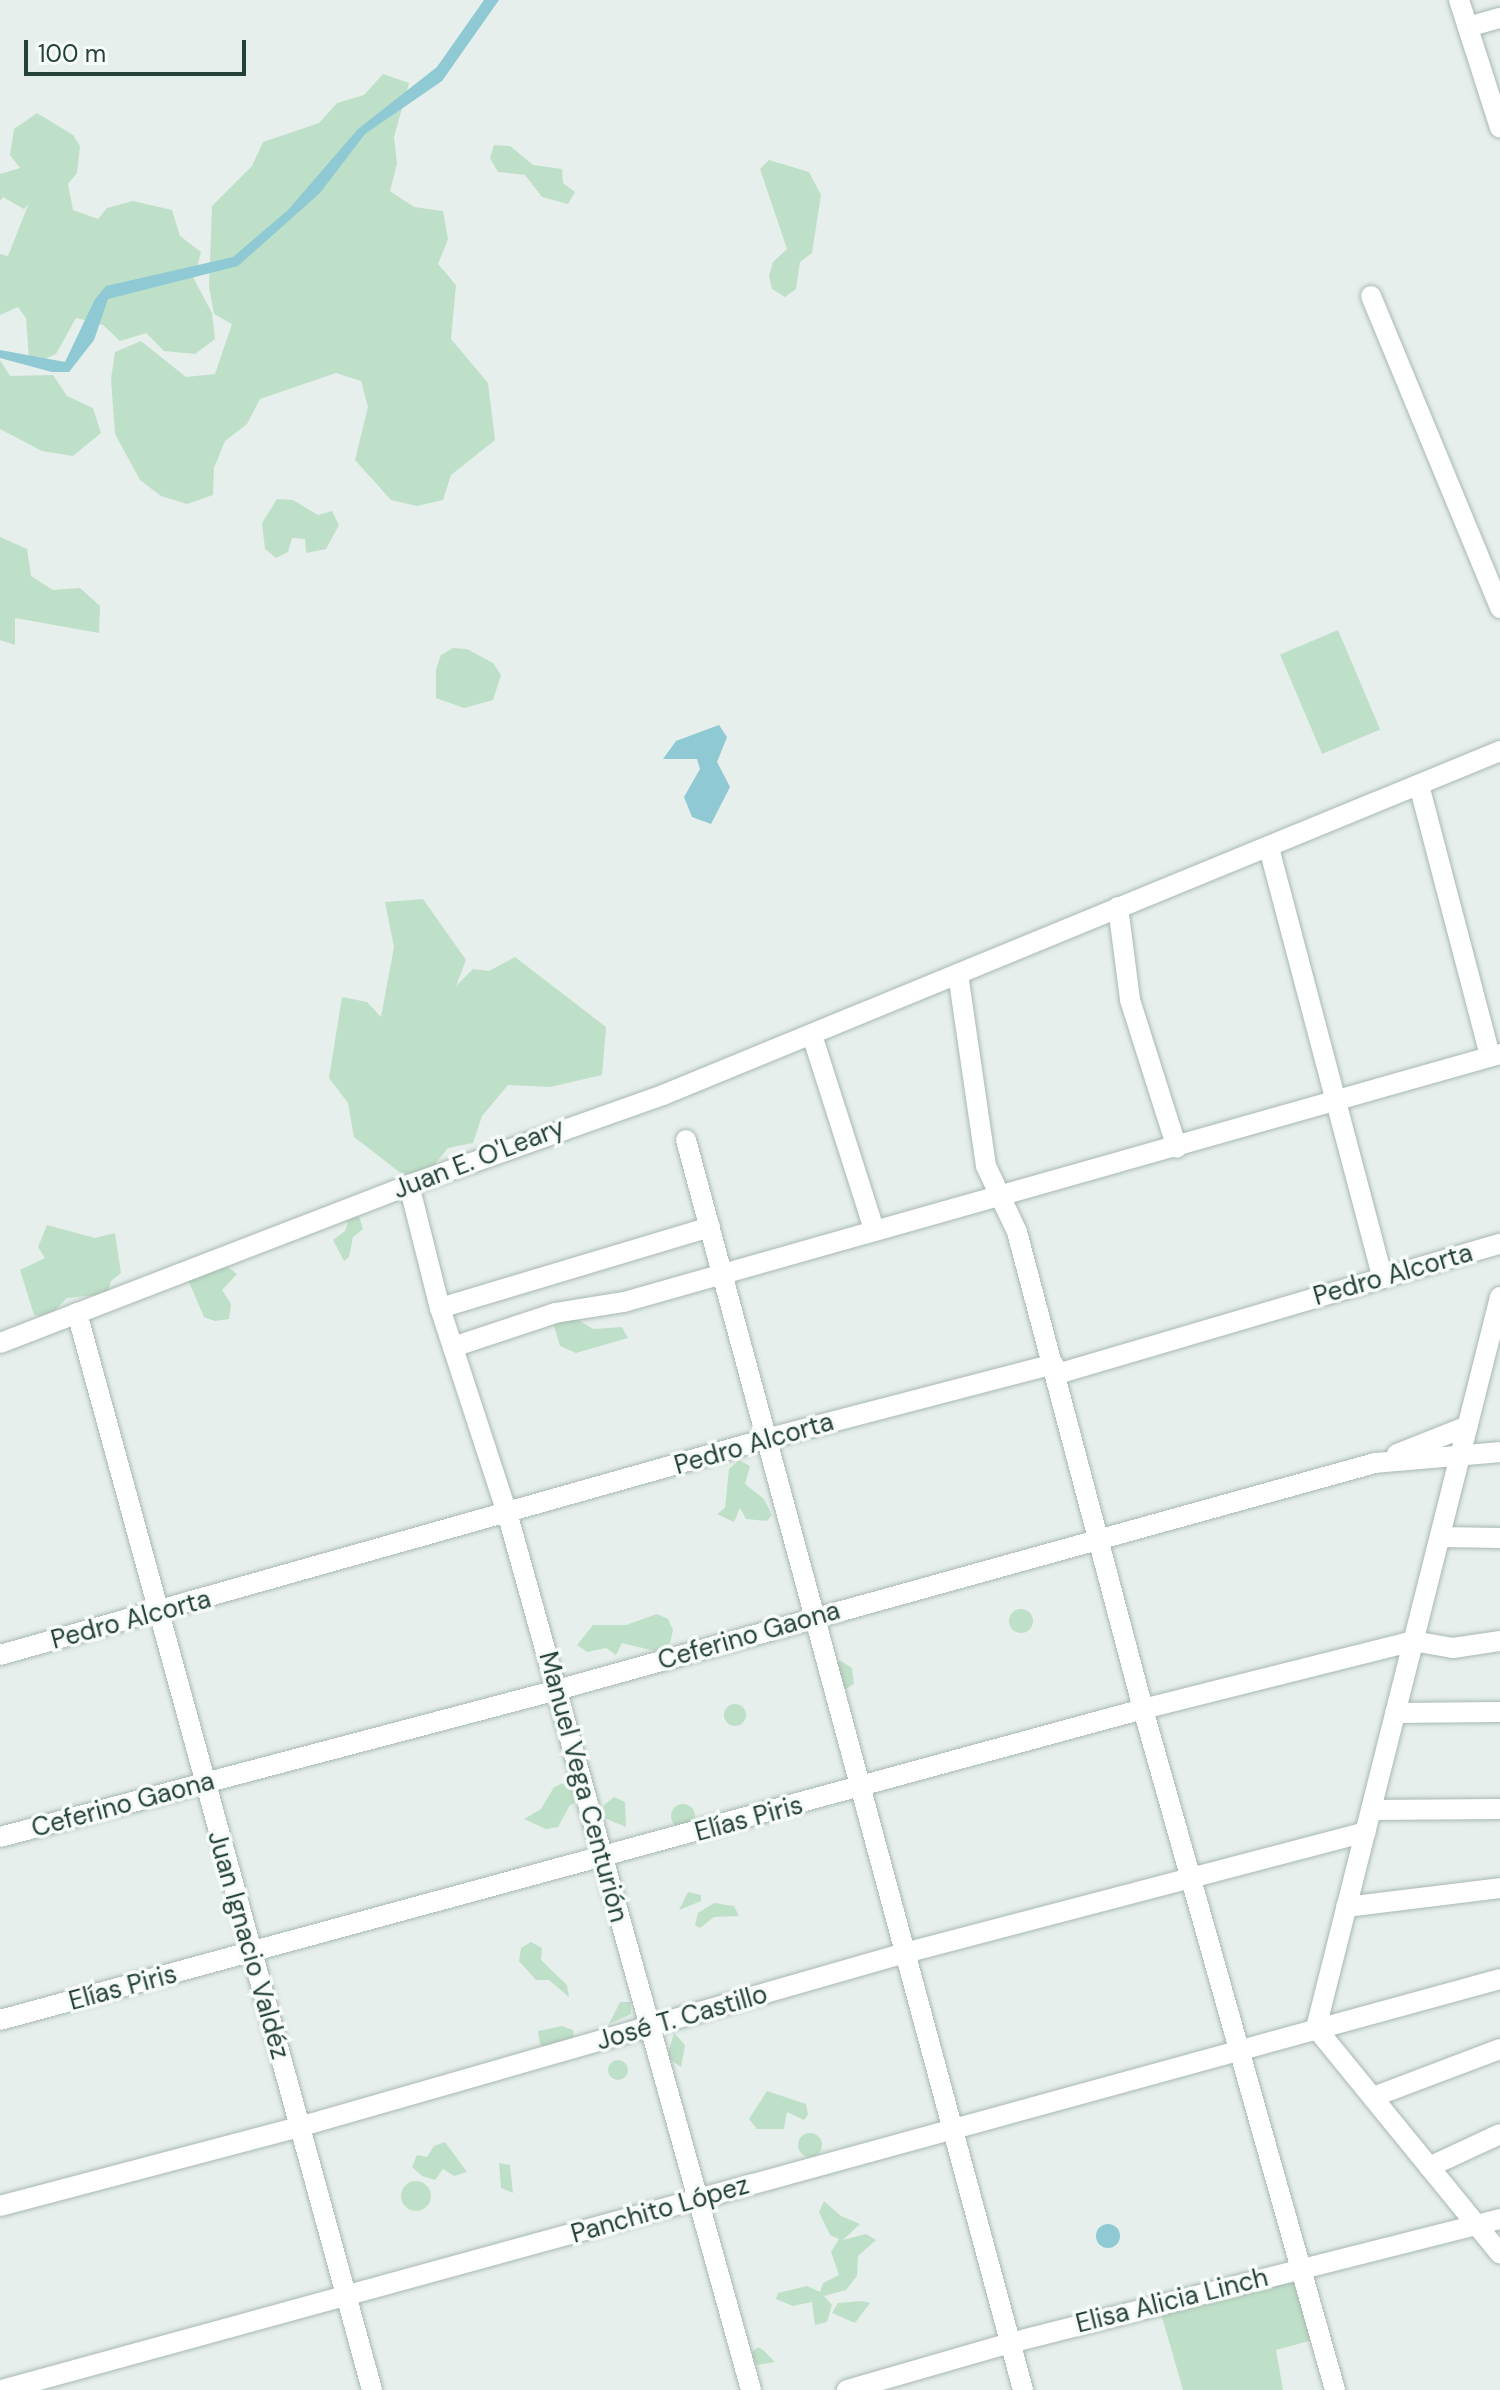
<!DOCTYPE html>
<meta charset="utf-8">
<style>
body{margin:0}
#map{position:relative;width:1500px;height:2390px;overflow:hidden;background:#e6efeb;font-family:"DM Sans",sans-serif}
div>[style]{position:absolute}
.green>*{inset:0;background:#bfe0c8;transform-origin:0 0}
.round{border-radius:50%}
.water>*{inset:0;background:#8ec9d4}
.roads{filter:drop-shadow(0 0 2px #a8b8b2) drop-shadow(0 0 2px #a8b8b2)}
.minor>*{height:20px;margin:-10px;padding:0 10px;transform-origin:10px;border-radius:10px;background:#fff}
span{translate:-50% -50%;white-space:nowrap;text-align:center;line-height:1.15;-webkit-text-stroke:7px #f7fbf9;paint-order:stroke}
.street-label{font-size:26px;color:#24423a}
.scale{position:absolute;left:24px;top:40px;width:222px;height:36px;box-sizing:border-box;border:4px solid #24423a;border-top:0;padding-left:10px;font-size:24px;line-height:28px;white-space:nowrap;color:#24423a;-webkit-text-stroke:6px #f7fbf9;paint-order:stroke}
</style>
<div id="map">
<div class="green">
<i style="clip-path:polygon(383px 74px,409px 83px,394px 137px,397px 164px,390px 191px,414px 207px,443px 211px,448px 239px,438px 264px,456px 285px,451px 339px,488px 383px,495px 440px,451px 475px,443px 500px,417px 506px,391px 500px,355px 460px,368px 407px,361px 381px,336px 373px,260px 399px,247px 424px,225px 441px,214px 468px,213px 495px,187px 504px,161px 496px,140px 480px,115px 434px,111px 379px,115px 352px,141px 341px,186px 377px,215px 374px,232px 324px,214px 314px,209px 287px,212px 206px,252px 166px,263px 142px,319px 123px,337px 103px,364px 95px)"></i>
<i style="clip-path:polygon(37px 113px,73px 135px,80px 146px,77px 173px,68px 184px,73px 210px,98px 219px,107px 208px,133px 201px,172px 210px,180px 236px,201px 252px,194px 279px,212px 313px,215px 339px,195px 354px,164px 351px,146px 333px,120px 341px,103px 325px,76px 318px,56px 354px,43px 360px,29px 358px,26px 318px,18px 307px,0 315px,0 254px,8px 256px,29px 203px,24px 209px,3px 197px,0 201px,0 174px,20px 168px,10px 155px,14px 129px)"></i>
<i style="clip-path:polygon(494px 145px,510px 146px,533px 165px,562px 169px,563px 183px,575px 192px,568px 204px,542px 197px,525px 175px,498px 172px,490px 158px)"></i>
<i style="clip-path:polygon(769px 160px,809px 172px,821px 195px,812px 253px,800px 262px,796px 289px,785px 297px,772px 289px,769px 276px,773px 262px,787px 249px,760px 169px)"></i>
<i style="clip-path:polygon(0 360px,10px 376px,53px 375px,67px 396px,93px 408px,101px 433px,73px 456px,42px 451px,0 429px)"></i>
<i style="clip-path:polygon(277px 499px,293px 500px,318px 515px,332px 511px,339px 525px,326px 549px,306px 553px,305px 539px,292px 538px,288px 552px,276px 558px,265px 549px,262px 523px)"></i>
<i style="clip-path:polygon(0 537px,27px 549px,31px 576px,53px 590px,80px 588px,100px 606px,99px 633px,15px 618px,15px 645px,0 640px)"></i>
<i style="left:1338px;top:630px;width:108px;height:63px;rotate:67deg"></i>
<i style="clip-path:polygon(453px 648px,467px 649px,493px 663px,501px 675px,493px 700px,464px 708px,436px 698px,436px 669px,441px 655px)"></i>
<i style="clip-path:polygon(423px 899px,466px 960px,456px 986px,473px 969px,489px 971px,515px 957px,606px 1027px,602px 1075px,550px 1087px,508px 1085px,482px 1116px,473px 1143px,448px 1148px,430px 1170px,402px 1174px,354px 1137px,348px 1103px,329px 1078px,342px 997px,367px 1002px,381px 1017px,394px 947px,385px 902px)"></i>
<i style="clip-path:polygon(358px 1213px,363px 1229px,353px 1237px,349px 1257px,344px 1261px,333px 1240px,345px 1231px,348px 1223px,343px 1217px)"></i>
<i style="clip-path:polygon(47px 1225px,95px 1238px,115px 1233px,121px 1273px,111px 1281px,107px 1294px,67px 1298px,48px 1317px,34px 1315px,20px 1270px,45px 1258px,38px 1247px)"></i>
<i style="clip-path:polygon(228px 1267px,237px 1274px,222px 1290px,231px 1304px,229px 1319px,215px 1321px,204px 1317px,188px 1280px,212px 1268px)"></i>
<i style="clip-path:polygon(574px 1317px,593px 1329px,622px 1327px,628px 1338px,576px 1353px,560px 1346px,552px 1319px)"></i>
<i style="clip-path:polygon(739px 1460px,750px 1466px,745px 1484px,764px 1499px,772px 1515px,767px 1521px,746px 1519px,740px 1508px,734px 1522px,717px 1514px,725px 1508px,729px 1469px)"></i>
<i class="round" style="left:1009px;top:1609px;width:24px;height:24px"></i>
<i style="clip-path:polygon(657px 1614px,668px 1619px,673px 1630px,670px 1643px,655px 1651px,622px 1643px,616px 1655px,606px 1648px,587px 1652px,577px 1645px,593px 1625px,626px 1625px)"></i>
<i style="clip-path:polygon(841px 1661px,852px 1668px,854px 1684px,842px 1691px,827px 1663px)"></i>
<i class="round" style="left:724px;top:1704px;width:22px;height:22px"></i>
<i style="clip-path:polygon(566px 1782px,578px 1789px,581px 1801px,570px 1805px,558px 1827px,546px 1829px,524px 1819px,541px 1809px,554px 1787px)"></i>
<i style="clip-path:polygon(614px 1797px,625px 1802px,626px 1827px,602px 1817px,604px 1805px)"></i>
<i class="round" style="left:671px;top:1804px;width:24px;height:24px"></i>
<i style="clip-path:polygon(688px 1892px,701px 1895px,701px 1901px,679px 1910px)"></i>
<i style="clip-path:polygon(714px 1903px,734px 1906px,739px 1916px,714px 1917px,700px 1928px,695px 1925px,698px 1913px)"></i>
<i style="clip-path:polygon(531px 1942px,542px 1948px,541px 1960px,567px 1985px,569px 1997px,549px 1980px,536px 1980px,519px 1961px,521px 1948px)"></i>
<i style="clip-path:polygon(620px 2002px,631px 2002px,631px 2014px,609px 2024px)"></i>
<i style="clip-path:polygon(562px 2026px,573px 2030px,574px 2042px,550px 2051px,540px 2044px,538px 2031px)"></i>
<i style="clip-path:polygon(674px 2033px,685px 2045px,681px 2067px,667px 2057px)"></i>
<i class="round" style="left:608px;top:2060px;width:20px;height:20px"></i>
<i style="clip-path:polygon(767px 2091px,806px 2104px,808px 2115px,804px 2120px,787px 2112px,784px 2129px,757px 2129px,749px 2119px)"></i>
<i class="round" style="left:798px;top:2133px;width:24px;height:24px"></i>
<i style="clip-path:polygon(445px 2142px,467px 2172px,454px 2176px,443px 2169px,435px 2180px,422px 2176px,412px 2167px,417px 2155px,427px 2157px,434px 2146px)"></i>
<i style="clip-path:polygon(499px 2163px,510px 2165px,513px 2193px,501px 2188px)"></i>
<i class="round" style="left:401px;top:2181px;width:30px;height:30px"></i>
<i style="clip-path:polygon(824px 2201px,841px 2216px,860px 2224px,843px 2240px,866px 2234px,876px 2240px,858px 2256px,857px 2276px,846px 2290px,824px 2296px,832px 2305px,827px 2322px,815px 2325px,812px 2302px,793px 2306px,776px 2299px,778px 2293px,807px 2286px,820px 2292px,823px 2283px,839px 2275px,831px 2252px,839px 2239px,830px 2235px,819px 2212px)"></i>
<i style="clip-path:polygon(1298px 2275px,1313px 2340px,1276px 2350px,1283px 2390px,1183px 2390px,1160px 2310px)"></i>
<i style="clip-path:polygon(862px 2301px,870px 2303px,855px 2323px,832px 2313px,838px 2303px)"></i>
<i style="clip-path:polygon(758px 2347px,763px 2350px,775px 2362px,757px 2365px,750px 2354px)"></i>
</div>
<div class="water">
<i style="clip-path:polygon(484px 0,499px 0,442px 81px,365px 134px,320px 193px,238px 266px,108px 299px,94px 340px,69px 372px,52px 372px,0 358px,0 350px,65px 362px,95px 299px,106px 286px,233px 257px,288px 210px,358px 129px,437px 67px)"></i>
<i style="clip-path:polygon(719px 725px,727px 737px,717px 762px,730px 787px,711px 824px,692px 817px,684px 797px,700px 769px,697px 759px,663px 759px,676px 741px)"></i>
<i class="round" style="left:1096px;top:2224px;width:24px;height:24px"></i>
</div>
<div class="roads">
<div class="minor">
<i style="left:1459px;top:0;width:134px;rotate:72.2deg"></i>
<i style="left:1468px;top:27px;width:33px;rotate:-16deg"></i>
<i style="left:1371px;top:296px;width:338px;rotate:67.5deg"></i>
<i style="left:1419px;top:785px;width:280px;rotate:75.3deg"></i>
<i style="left:1269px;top:848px;width:445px;rotate:75.2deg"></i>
<i style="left:1118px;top:907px;width:94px;rotate:82.6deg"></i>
<i style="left:1130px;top:1000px;width:155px;rotate:72.4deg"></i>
<i style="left:958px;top:974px;width:194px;rotate:81.7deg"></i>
<i style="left:986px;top:1166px;width:73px;rotate:64.8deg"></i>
<i style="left:1017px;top:1232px;width:493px;rotate:75.2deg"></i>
<i style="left:1143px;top:1709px;width:708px;rotate:74.25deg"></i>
<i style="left:812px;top:1035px;width:204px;rotate:72.3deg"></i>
<i style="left:686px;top:1140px;width:1295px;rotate:74.91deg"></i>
<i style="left:409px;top:1185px;width:127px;rotate:75.9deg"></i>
<i style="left:440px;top:1308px;width:219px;rotate:71.9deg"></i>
<i style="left:508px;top:1516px;width:907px;rotate:74.46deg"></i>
<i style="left:1500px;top:1297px;width:754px;rotate:104.13deg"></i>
<i style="left:1316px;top:2028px;width:291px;rotate:50.8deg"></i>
<i style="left:440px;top:1308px;width:282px;rotate:-16.7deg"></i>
<i style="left:77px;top:1313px;width:1117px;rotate:74.68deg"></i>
<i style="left:0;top:1343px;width:438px;rotate:-21.1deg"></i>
<i style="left:409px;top:1185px;width:269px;rotate:-19.5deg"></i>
<i style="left:663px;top:1095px;width:905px;rotate:-22.34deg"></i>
<i style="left:453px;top:1347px;width:108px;rotate:-18.4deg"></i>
<i style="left:555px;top:1313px;width:70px;rotate:-9.1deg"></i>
<i style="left:624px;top:1302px;width:910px;rotate:-15.81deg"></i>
<i style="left:1397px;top:1454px;width:76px;rotate:-21.5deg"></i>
<i style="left:1440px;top:1537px;width:60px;rotate:1deg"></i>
<i style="left:0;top:1655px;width:796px;rotate:-15.75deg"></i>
<i style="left:766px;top:1439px;width:297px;rotate:-14.6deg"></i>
<i style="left:1053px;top:1364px;width:11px;rotate:68deg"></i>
<i style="left:1057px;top:1374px;width:462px;rotate:-16.4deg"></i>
<i style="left:1395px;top:1713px;width:105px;rotate:-0.5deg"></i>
<i style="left:1371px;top:1810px;width:129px;rotate:-0.4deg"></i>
<i style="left:0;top:1837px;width:576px;rotate:-14.78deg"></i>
<i style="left:557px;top:1690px;width:849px;rotate:-15.51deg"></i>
<i style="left:1375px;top:1463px;width:125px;rotate:-5deg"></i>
<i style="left:1346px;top:1907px;width:155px;rotate:-7deg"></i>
<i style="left:0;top:2020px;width:1185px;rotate:-15.22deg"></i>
<i style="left:1143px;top:1709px;width:278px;rotate:-14.1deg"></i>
<i style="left:1413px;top:1641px;width:41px;rotate:9.9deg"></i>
<i style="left:1453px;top:1648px;width:48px;rotate:-8.5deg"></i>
<i style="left:1373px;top:2097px;width:136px;rotate:-20.7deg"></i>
<i style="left:1429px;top:2167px;width:78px;rotate:-24.9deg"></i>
<i style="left:0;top:2206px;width:309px;rotate:-14.8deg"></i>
<i style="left:299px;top:2127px;width:630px;rotate:-16.02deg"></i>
<i style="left:905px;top:1953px;width:476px;rotate:-14.7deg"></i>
<i style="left:2px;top:2390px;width:1553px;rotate:-15.34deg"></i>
<i style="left:847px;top:2390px;width:170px;rotate:-16.1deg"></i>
<i style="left:1010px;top:2343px;width:505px;rotate:-14.2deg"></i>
</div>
</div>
<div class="street-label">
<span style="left:479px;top:1159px;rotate:-21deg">Juan E. O'Leary</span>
<span style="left:1393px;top:1275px;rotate:-16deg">Pedro Alcorta</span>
<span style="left:754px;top:1444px;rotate:-16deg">Pedro Alcorta</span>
<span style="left:131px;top:1620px;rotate:-15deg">Pedro Alcorta</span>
<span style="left:749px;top:1636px;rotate:-16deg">Ceferino Gaona</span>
<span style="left:583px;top:1787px;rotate:75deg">Manuel Vega Centurión</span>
<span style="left:123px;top:1805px;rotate:-15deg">Ceferino Gaona</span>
<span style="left:749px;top:1819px;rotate:-15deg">Elías Piris</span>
<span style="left:248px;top:1945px;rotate:74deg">Juan Ignacio Valdéz</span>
<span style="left:123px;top:1988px;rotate:-15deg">Elías Piris</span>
<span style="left:682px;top:2018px;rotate:-16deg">José T. Castillo</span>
<span style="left:660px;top:2210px;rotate:-16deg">Panchito López</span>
<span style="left:1172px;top:2301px;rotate:-14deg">Elisa Alicia Linch</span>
</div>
<div class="scale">100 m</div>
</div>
